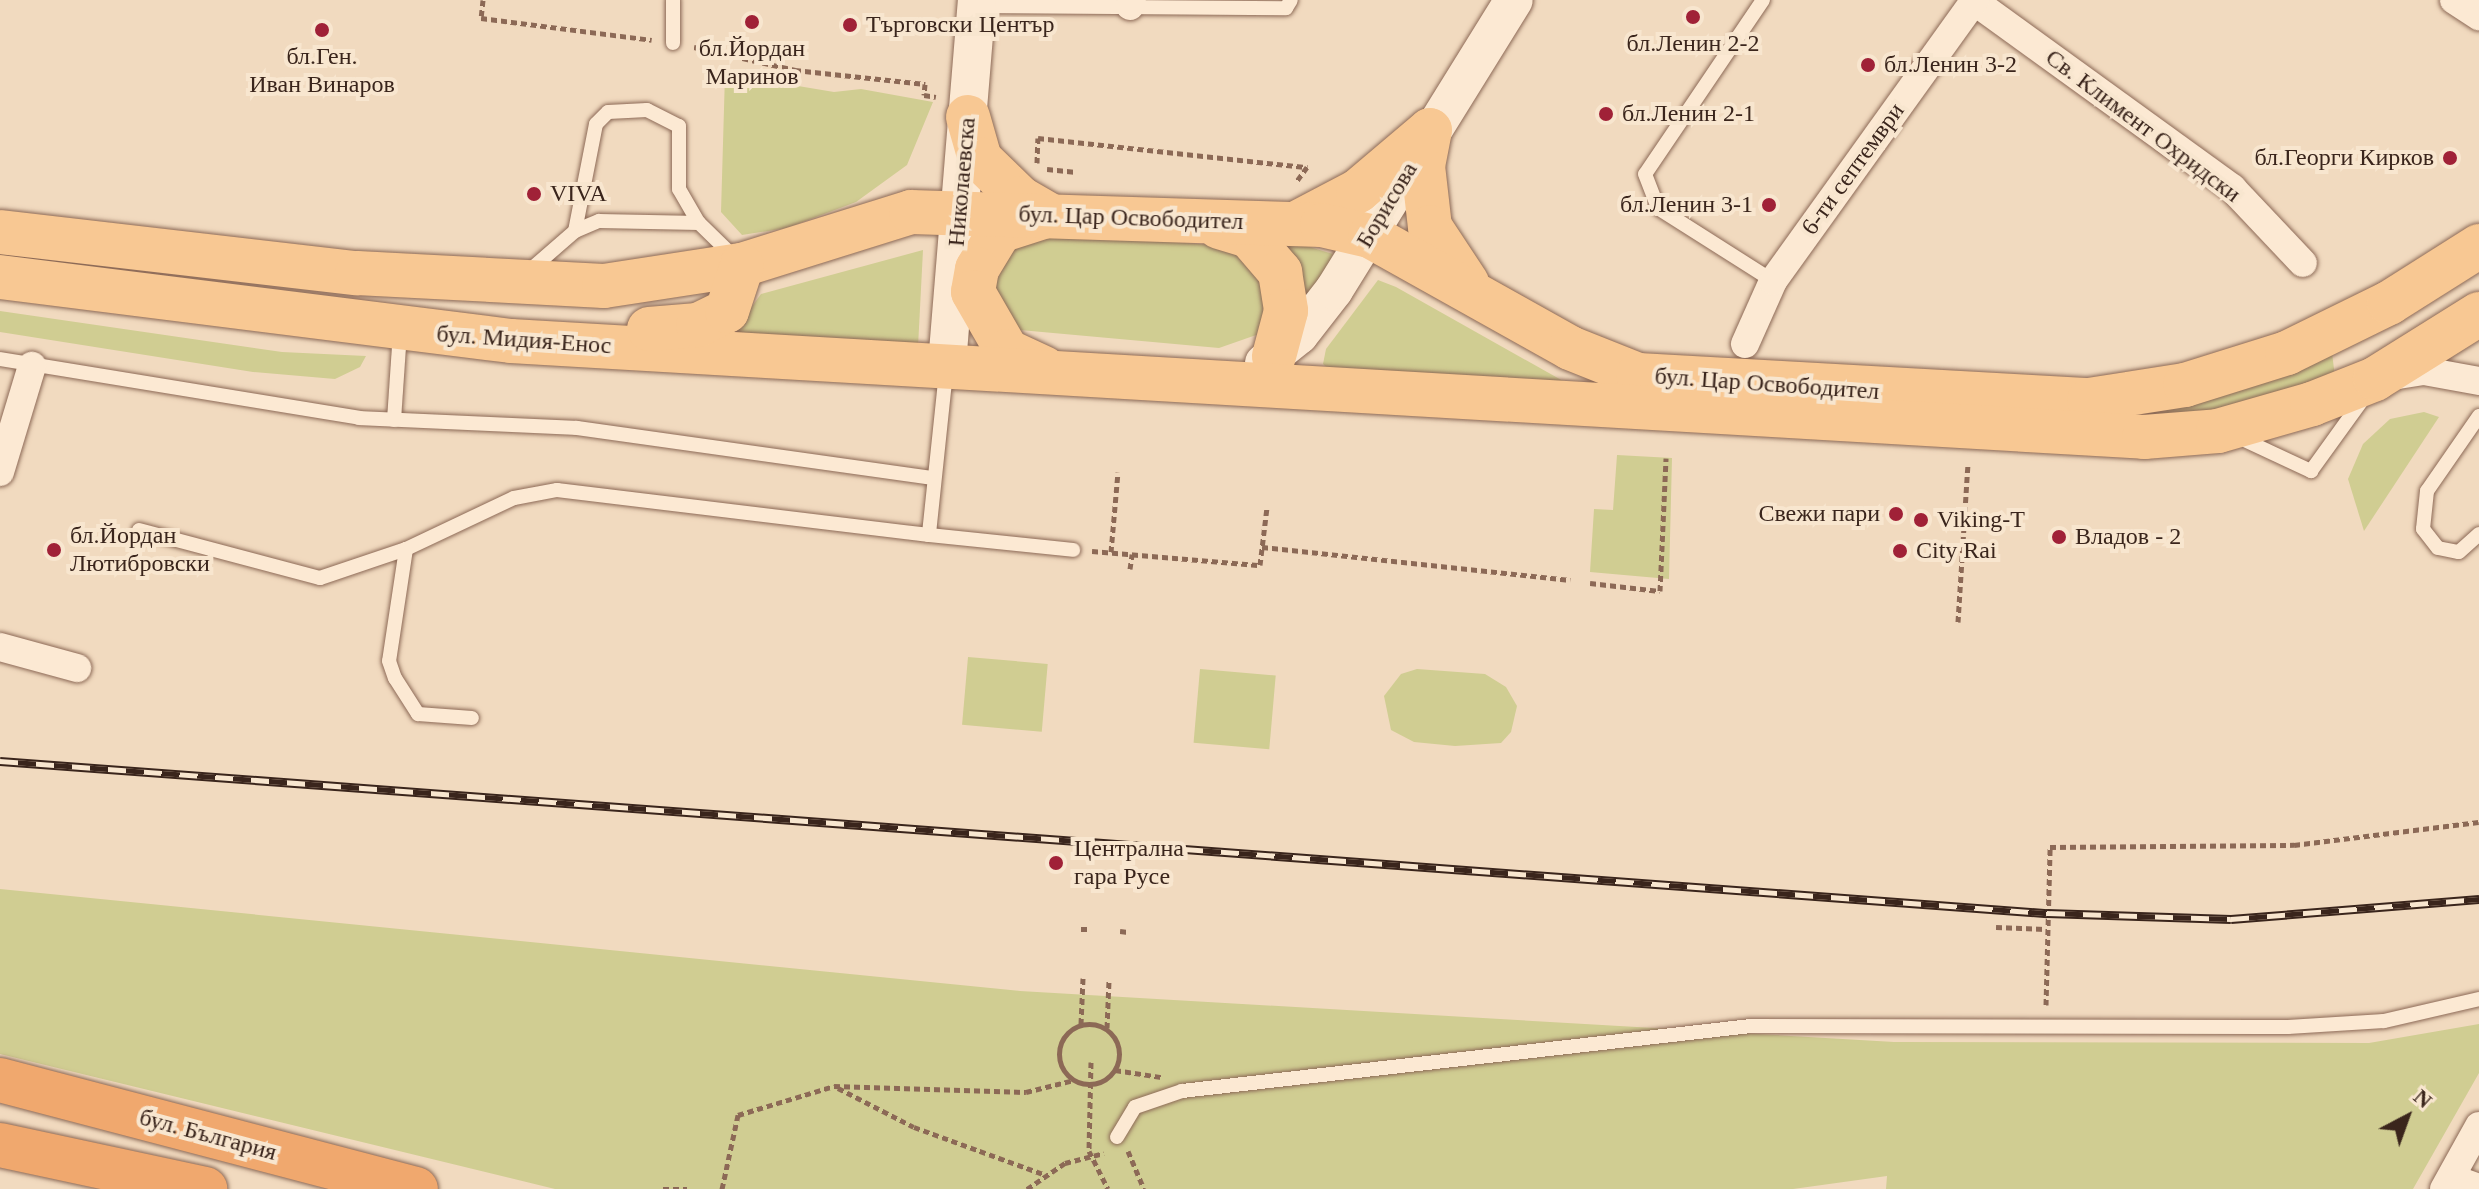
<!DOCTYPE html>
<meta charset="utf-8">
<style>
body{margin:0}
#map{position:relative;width:2479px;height:1189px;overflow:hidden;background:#f1dabf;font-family:"Times New Roman",serif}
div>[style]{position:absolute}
.green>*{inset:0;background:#d0cd92;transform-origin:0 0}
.path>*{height:5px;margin-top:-2.5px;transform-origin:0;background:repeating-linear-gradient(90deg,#8c6956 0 6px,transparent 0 10px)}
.path>.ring{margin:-2.5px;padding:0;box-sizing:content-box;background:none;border:5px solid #8c6956;border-radius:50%}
.roads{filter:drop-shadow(0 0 2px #8c6956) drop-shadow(0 0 2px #8c6956)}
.service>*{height:14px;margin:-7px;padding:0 7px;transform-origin:7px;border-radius:7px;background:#fce9d3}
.minor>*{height:28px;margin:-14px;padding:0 14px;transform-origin:14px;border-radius:14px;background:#fce9d3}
.secondary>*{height:38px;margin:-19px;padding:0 19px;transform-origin:19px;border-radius:19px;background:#fce9d3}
.primary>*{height:44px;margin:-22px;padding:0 22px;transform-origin:22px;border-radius:22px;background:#f8c893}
.trunk>*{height:44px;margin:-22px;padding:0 22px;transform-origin:22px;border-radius:22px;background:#f0a86e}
.rail>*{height:9px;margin-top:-4.5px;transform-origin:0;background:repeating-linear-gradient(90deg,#f8e6cf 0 18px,#3a251c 0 36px);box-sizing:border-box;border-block:2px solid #3a251c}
.dots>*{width:22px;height:22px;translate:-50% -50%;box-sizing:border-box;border:4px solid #f8e6cf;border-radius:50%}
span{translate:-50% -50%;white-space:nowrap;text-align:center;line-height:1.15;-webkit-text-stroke:8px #f8e6cf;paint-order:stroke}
.poi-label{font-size:24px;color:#3a251c}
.left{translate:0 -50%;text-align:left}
.right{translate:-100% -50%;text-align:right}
.street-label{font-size:24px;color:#3a251c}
.north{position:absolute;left:2367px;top:1077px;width:80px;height:80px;-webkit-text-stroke:6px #f8e6cf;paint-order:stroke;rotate:41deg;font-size:22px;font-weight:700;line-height:32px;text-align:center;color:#3a251c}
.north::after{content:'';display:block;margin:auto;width:28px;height:36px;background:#3a251c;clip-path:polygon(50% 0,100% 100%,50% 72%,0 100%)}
</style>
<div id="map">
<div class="green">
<i style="clip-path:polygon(725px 74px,834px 92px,861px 89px,933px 102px,907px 165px,856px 202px,787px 228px,742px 235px,721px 212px)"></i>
<i style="clip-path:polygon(1038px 231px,1224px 246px,1246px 256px,1271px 301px,1259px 334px,1219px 348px,1020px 330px,991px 293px,1013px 246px)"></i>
<i style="clip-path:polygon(1283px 239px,1333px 254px,1308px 312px)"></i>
<i style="clip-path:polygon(923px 250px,918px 347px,730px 337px,761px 294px)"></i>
<i style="clip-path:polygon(1378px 280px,1396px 287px,1588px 395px,1338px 377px,1323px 364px,1326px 349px)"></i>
<i style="clip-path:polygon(0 311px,282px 352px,366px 356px,360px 367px,335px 379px,253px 372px,0 332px)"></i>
<i style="clip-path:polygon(2332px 353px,2335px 377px,2262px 402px,2161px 420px,2146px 414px,2148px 407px)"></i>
<i style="clip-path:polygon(2424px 412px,2439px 417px,2364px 531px,2348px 479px,2363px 444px,2390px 419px)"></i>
<i style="clip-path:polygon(1617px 455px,1672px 458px,1669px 579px,1590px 572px,1594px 509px,1613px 510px)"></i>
<i style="left:968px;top:657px;width:80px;height:68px;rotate:5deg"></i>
<i style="left:1200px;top:669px;width:76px;height:74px;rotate:5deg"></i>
<i style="clip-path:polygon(1417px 669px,1485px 674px,1506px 687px,1517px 706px,1511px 732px,1501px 743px,1455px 746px,1414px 742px,1391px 730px,1384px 696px,1401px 674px)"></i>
<i style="clip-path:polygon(0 889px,1020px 991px,1894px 1042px,2369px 1043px,2479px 1024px,2479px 1073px,2413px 1189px,1886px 1189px,1887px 1176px,1793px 1189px,555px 1189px,0 1054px)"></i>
</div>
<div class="path">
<i style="left:483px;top:0;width:18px;rotate:96deg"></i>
<i style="left:481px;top:18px;width:172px;rotate:7.3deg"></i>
<i style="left:694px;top:47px;width:104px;rotate:12.8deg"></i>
<i style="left:795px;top:70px;width:131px;rotate:6.1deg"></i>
<i style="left:925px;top:84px;width:11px;rotate:95deg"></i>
<i style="left:924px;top:95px;width:12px;rotate:9deg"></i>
<i style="left:1037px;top:163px;width:25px;rotate:-88deg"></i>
<i style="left:1038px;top:138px;width:271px;rotate:6.2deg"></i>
<i style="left:1307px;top:167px;width:19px;rotate:126deg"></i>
<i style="left:1047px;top:169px;width:27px;rotate:6deg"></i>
<i style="left:1262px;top:547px;width:310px;rotate:6.1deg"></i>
<i style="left:1092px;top:551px;width:169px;rotate:4.8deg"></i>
<i style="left:1260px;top:565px;width:58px;rotate:-83.1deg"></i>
<i style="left:1111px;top:552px;width:80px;rotate:-85deg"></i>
<i style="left:1130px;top:569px;width:15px;rotate:-82deg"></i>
<i style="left:1590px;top:583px;width:70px;rotate:6.5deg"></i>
<i style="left:1660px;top:591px;width:133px;rotate:-87.4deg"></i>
<i style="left:1958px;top:622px;width:158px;rotate:-86.4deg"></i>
<i style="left:1996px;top:927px;width:50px;rotate:2.3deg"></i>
<i style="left:1081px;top:929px;width:9px"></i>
<i style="left:1120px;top:931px;width:8px;rotate:7deg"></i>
<i style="left:2046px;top:1005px;width:158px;rotate:-88.5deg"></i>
<i style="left:2050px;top:847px;width:244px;rotate:-0.5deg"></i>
<i style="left:2294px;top:845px;width:186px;rotate:-7.1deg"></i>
<i class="ring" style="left:1059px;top:1024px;width:55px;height:55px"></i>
<i style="left:1081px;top:1024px;width:46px;rotate:-87.5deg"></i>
<i style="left:1107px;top:1028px;width:48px;rotate:-87.6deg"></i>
<i style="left:1091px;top:1062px;width:89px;rotate:91.3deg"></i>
<i style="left:1089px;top:1151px;width:42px;rotate:63.4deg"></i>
<i style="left:1115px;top:1070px;width:47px;rotate:8.7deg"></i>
<i style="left:838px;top:1088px;width:85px;rotate:27.2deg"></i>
<i style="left:914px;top:1127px;width:140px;rotate:20deg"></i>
<i style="left:1128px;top:1151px;width:41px;rotate:67.2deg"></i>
<i style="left:663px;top:1189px;width:24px"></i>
<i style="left:722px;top:1189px;width:76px;rotate:-77.8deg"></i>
<i style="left:738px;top:1115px;width:100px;rotate:-16.8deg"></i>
<i style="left:834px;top:1086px;width:192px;rotate:1.8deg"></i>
<i style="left:1026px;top:1092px;width:49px;rotate:-14deg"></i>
<i style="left:1027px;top:1189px;width:46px;rotate:-34.4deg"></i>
<i style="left:1065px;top:1163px;width:40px;rotate:-14.4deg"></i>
</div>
<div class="roads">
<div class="service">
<i style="left:673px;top:0;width:43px;rotate:90deg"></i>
<i style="left:1763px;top:0;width:210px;rotate:124.1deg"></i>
<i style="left:1645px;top:174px;width:36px;rotate:69deg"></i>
<i style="left:1658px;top:208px;width:136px;rotate:32.4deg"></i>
<i style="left:979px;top:6px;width:307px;rotate:0.4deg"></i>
<i style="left:1286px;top:8px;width:9px;rotate:-58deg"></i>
<i style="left:575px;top:231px;width:109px;rotate:-78.9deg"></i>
<i style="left:596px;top:124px;width:17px;rotate:-45deg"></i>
<i style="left:608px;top:112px;width:39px;rotate:-3deg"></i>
<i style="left:647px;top:110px;width:36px;rotate:27deg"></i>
<i style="left:679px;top:126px;width:63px;rotate:90deg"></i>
<i style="left:679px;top:189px;width:39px;rotate:60deg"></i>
<i style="left:699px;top:223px;width:52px;rotate:44.2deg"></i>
<i style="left:529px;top:271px;width:61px;rotate:-41deg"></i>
<i style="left:575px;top:231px;width:26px;rotate:-23deg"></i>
<i style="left:599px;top:221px;width:100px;rotate:1.1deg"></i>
<i style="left:0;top:359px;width:364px;rotate:9.3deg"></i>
<i style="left:359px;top:418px;width:218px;rotate:2.6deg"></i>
<i style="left:577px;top:428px;width:360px;rotate:8deg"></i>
<i style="left:946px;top:372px;width:164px;rotate:96deg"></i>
<i style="left:929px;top:535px;width:145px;rotate:5.9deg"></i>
<i style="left:2479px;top:416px;width:91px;rotate:124.7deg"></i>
<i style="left:2427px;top:491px;width:38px;rotate:96deg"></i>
<i style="left:2423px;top:529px;width:24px;rotate:52deg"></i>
<i style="left:2438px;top:548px;width:21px;rotate:11deg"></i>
<i style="left:2459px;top:552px;width:27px;rotate:-42deg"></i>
<i style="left:394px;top:420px;width:87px;rotate:-86.1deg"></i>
<i style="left:2238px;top:437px;width:81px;rotate:25deg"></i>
<i style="left:2311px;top:471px;width:92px;rotate:-54.2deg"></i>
<i style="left:139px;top:530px;width:187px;rotate:14.9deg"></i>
<i style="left:320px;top:578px;width:91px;rotate:-18.6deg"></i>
<i style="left:406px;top:549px;width:119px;rotate:-25.3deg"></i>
<i style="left:514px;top:498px;width:44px;rotate:-10.5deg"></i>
<i style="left:557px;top:490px;width:375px;rotate:6.9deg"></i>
<i style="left:406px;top:549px;width:113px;rotate:98.6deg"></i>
<i style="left:389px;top:661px;width:18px;rotate:71deg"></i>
<i style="left:395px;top:678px;width:43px;rotate:57.4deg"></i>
<i style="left:418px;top:714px;width:54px;rotate:4.2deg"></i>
<i style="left:1117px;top:1137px;width:35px;rotate:-59deg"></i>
<i style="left:1135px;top:1107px;width:50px;rotate:-18.8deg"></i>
<i style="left:1182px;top:1091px;width:573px;rotate:-6.52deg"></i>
<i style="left:1751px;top:1026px;width:537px;rotate:0.11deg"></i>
<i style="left:2288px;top:1027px;width:96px;rotate:-3.6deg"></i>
<i style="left:2384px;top:1021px;width:98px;rotate:-13deg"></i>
</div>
<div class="minor">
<i style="left:2454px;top:0;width:30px;rotate:33deg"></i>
<i style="left:1974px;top:1px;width:319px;rotate:35.9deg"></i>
<i style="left:2232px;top:188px;width:103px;rotate:46.6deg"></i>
<i style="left:1130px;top:6px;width:6px;rotate:-72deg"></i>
<i style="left:1745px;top:344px;width:69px;rotate:-66deg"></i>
<i style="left:1773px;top:281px;width:346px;rotate:-54.3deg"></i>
<i style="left:2392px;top:376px;width:32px;rotate:-9deg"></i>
<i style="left:2424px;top:371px;width:56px;rotate:10.3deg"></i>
<i style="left:0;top:472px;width:111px;rotate:-73.2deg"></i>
<i style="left:0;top:647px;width:80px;rotate:15.3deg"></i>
<i style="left:2451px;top:1178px;width:30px;rotate:20deg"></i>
<i style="left:2444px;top:1189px;width:72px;rotate:-60.9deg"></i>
</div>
<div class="secondary">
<i style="left:1264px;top:363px;width:45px;rotate:-38.7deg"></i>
<i style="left:1299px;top:335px;width:57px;rotate:-52.1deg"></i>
<i style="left:1334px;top:290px;width:341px;rotate:-58.2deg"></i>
<i style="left:947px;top:364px;width:365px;rotate:-85.3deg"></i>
</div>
<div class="primary">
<i style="left:968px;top:117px;width:44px;rotate:74.1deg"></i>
<i style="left:980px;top:159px;width:56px;rotate:44.3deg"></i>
<i style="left:1020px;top:198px;width:34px;rotate:30deg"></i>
<i style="left:1430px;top:130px;width:37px;rotate:101deg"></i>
<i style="left:1423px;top:166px;width:61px;rotate:83.5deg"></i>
<i style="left:1430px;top:227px;width:67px;rotate:56.5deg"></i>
<i style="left:1043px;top:217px;width:45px;rotate:162deg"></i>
<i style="left:1000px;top:231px;width:44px;rotate:121.2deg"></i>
<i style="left:977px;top:269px;width:23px;rotate:100deg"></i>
<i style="left:973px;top:292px;width:68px;rotate:60deg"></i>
<i style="left:1007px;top:351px;width:41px;rotate:24.7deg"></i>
<i style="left:1295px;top:224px;width:71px;rotate:-27.6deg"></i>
<i style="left:1358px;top:191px;width:94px;rotate:-40.3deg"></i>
<i style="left:1219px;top:227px;width:31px;rotate:17deg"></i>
<i style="left:1249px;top:236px;width:48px;rotate:49.3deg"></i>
<i style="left:1280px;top:272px;width:39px;rotate:81deg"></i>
<i style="left:1286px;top:311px;width:47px;rotate:104.9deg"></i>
<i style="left:0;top:232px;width:359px;rotate:6.6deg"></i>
<i style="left:357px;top:273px;width:247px;rotate:3deg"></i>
<i style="left:604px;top:286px;width:140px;rotate:-8.7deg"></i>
<i style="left:742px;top:265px;width:177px;rotate:-17.4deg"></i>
<i style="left:911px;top:212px;width:411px;rotate:1.8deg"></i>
<i style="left:1322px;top:225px;width:49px;rotate:12.9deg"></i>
<i style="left:1370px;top:236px;width:229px;rotate:29.2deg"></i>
<i style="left:1570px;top:348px;width:73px;rotate:21.7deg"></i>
<i style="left:1638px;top:375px;width:452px;rotate:3.2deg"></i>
<i style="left:2089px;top:400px;width:97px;rotate:-8.9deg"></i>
<i style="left:2185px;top:385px;width:107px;rotate:-17.4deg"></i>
<i style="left:2287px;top:353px;width:114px;rotate:-26.1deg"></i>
<i style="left:2389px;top:303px;width:107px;rotate:-32.3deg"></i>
<i style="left:0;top:277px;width:515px;rotate:7.14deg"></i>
<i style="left:511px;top:341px;width:1636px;rotate:3.36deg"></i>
<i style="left:2144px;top:437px;width:74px;rotate:-4.6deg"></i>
<i style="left:2218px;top:431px;width:98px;rotate:-16deg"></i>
<i style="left:2312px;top:404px;width:68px;rotate:-21.6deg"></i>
<i style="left:2375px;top:379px;width:123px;rotate:-32deg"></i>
<i style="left:649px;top:329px;width:49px;rotate:-4.7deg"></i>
<i style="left:698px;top:325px;width:32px;rotate:-26deg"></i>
<i style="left:727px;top:311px;width:48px;rotate:-71.9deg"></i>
</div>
<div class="trunk">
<i style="left:0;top:1080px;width:430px;rotate:14.7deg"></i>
<i style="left:0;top:1145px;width:210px;rotate:12.1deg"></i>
</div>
</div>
<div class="rail">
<i style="left:0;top:761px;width:2053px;rotate:4.25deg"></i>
<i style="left:2047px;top:913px;width:184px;rotate:1.9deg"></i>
<i style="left:2231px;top:919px;width:249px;rotate:-4.6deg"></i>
</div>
<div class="dots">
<i style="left:1693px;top:17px;background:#a02137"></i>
<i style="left:752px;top:22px;background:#a02137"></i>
<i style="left:850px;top:25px;background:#a02137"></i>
<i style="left:322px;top:30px;background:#a02137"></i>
<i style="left:1868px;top:65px;background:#a02137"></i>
<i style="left:1606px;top:114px;background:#a02137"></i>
<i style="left:2450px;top:158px;background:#a02137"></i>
<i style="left:534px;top:194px;background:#a02137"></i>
<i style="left:1769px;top:205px;background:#a02137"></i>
<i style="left:1896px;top:514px;background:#a02137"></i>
<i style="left:1921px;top:520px;background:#a02137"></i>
<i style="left:2059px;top:537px;background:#a02137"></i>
<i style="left:54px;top:550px;background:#a02137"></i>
<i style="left:1900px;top:551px;background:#a02137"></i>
<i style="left:1056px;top:863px;background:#a02137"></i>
</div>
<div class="poi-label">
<span class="left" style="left:866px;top:25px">Търговски Център</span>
<span style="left:1693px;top:44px">бл.Ленин 2-2</span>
<span style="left:752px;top:63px">бл.Йордан<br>Маринов</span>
<span style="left:322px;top:71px">бл.Ген.<br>Иван Винаров</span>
<span class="left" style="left:1884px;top:65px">бл.Ленин 3-2</span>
<span class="left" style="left:1622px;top:114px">бл.Ленин 2-1</span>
<span class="right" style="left:2434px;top:158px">бл.Георги Кирков</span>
<span class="left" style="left:550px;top:194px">VIVA</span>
<span class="right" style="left:1753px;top:205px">бл.Ленин 3-1</span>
<span class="right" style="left:1880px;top:514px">Свежи пари</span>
<span class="left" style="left:1937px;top:520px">Viking-T</span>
<span class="left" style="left:70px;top:550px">бл.Йордан<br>Лютибровски</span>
<span class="left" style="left:2075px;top:537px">Владов - 2</span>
<span class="left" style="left:1916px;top:551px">City Rai</span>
<span class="left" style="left:1074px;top:863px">Централна<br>гара Русе</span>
</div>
<div class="street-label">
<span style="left:2143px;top:126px;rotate:37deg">Св. Климент Охридски</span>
<span style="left:1853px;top:169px;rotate:-54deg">6-ти септември</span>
<span style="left:962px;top:182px;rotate:-85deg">Николаевска</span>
<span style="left:1387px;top:205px;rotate:-59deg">Борисова</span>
<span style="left:1131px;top:218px;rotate:2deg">бул. Цар Освободител</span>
<span style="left:524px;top:340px;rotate:4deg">бул. Мидия-Енос</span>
<span style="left:1767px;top:384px;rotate:4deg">бул. Цар Освободител</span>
<span style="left:208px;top:1135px;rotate:15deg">бул. България</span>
</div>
<div class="north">N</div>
</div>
